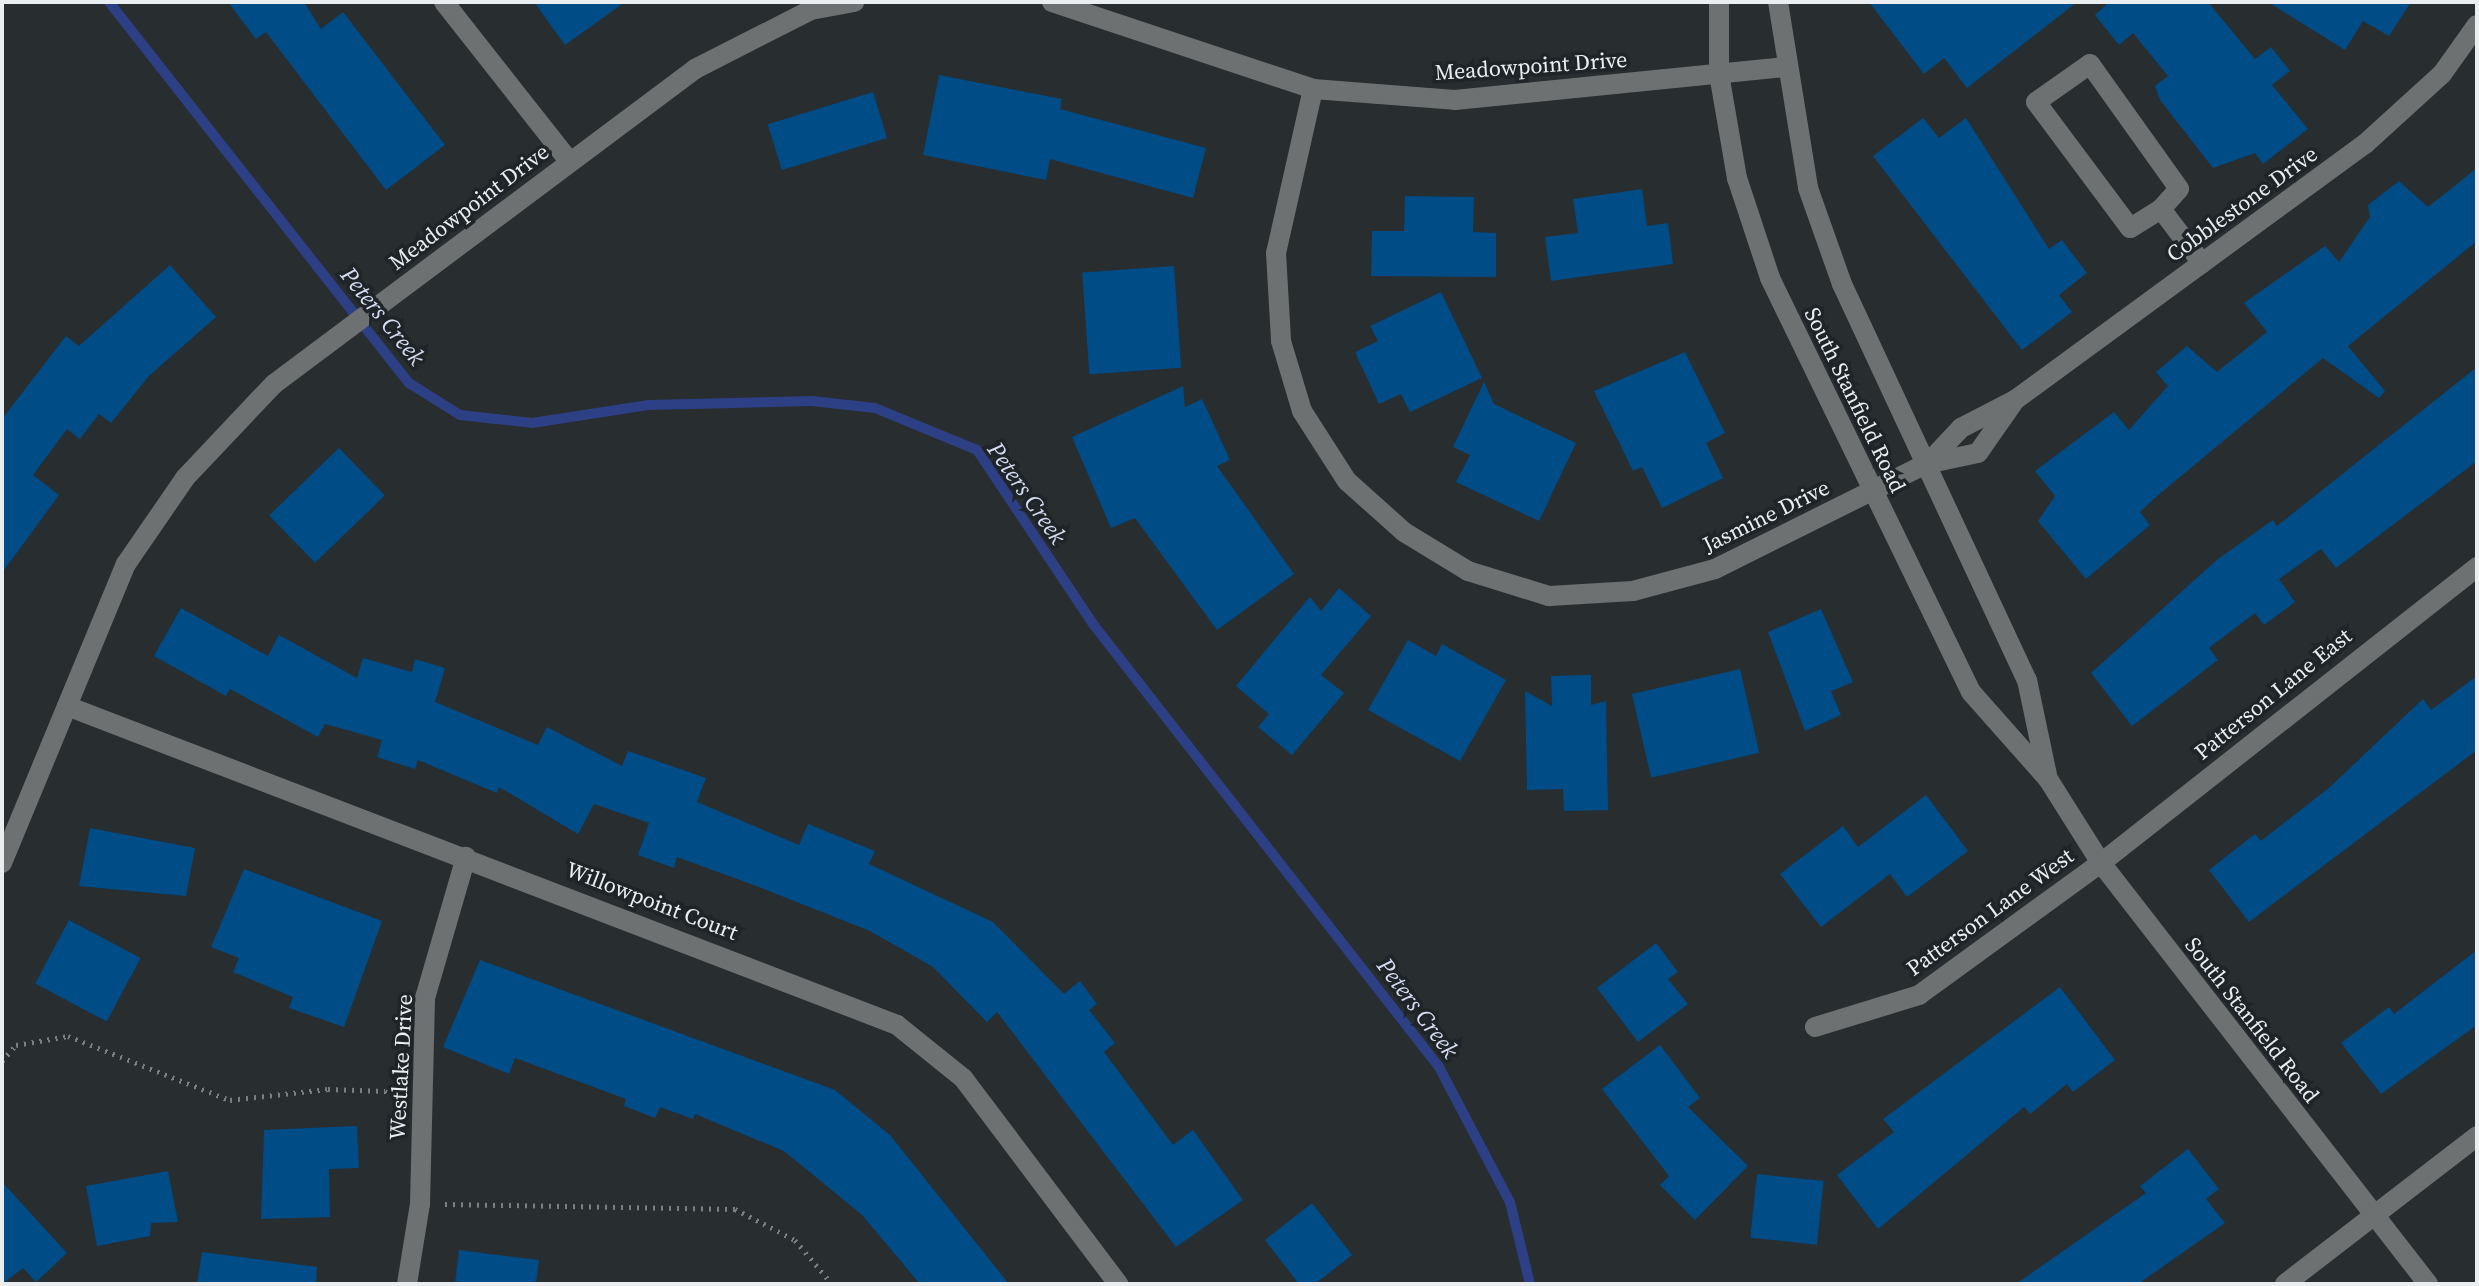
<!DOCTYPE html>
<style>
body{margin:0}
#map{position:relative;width:2479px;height:1286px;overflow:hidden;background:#282d30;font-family:"Source Serif 4",serif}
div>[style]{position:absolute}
.stream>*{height:10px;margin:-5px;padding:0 5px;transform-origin:5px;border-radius:5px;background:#2e4085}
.building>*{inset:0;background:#004c86;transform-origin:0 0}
.path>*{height:5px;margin-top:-2.5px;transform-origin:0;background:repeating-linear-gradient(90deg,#7b7f82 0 2px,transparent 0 8px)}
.service>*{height:20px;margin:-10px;padding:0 10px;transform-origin:10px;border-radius:10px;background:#6d7171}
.minor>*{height:20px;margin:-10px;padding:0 10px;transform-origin:10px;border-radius:10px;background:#6d7171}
span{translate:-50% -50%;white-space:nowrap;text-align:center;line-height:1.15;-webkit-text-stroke:7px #1e2427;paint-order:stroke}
.street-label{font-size:22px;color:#eaeef0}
.water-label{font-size:24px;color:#d6ddf2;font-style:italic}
.frame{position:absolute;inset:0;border:4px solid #eaeef0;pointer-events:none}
</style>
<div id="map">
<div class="stream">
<i style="left:109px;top:2px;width:485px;rotate:51.8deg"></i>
<i style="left:409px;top:383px;width:60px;rotate:32.1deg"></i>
<i style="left:460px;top:415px;width:72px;rotate:6.3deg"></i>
<i style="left:532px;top:423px;width:117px;rotate:-8.8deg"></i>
<i style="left:648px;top:405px;width:164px;rotate:-1.4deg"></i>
<i style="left:812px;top:401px;width:63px;rotate:6.3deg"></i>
<i style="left:875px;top:408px;width:110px;rotate:22.4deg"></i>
<i style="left:977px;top:450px;width:209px;rotate:56.3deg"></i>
<i style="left:1093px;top:624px;width:562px;rotate:52.01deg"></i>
<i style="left:1439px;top:1067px;width:153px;rotate:62.3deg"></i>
<i style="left:1510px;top:1202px;width:84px;rotate:76.3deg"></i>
</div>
<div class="building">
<i style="clip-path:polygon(228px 2px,304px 2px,321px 29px,343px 12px,445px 145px,386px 190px,266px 32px,256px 39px)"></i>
<i style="clip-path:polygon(534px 2px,625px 2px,565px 45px)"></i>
<i style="clip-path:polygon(1869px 2px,2077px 2px,1967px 88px,1944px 58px,1924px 74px)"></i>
<i style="clip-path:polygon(2109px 2px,2208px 2px,2255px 59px,2271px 47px,2290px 71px,2272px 85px,2308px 129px,2263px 164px,2255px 153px,2213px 168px,2160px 100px,2155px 86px,2168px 76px,2133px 33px,2119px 45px,2095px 15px)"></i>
<i style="clip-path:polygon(2268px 2px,2411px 2px,2389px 36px,2363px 21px,2345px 50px)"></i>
<i style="clip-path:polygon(939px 75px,1062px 99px,1060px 109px,1206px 148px,1193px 198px,1050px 159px,1046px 180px,923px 155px)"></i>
<i style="left:873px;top:92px;width:48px;height:110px;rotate:73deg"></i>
<i style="clip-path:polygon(1923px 118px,1939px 138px,1966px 118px,2049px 249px,2062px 240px,2087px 273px,2059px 295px,2072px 312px,2022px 350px,1873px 156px)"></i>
<i style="clip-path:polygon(2477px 168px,2477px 241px,2348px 346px,2385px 391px,2379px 398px,2323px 358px,2156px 497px,2140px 512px,2150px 525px,2086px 579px,2038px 521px,2055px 496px,2035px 471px,2114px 412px,2129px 430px,2168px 386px,2156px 372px,2187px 346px,2217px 372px,2267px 332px,2244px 303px,2325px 246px,2339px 262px,2370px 217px,2368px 205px,2399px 181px,2428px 207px)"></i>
<i style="clip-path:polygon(1642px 189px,1647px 226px,1668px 223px,1673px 264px,1551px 281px,1545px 237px,1578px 233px,1573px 199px)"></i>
<i style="clip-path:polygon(1405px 196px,1474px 197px,1473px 232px,1496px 233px,1496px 277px,1371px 276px,1372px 231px,1404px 231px)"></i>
<i style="clip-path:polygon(170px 265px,216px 317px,149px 376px,111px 423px,99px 414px,80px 439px,67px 429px,33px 475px,59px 495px,2px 573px,2px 419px,66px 336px,79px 346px)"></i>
<i style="left:1174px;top:266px;width:102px;height:92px;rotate:86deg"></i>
<i style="clip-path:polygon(1441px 292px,1482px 378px,1410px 412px,1401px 394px,1379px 404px,1355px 352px,1378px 341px,1370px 326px)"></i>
<i style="clip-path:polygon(1685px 352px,1725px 433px,1706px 443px,1723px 478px,1662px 508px,1642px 467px,1633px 471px,1594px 391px)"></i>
<i style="clip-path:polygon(2477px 367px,2477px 461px,2336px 568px,2321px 549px,2279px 579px,2295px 602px,2264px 625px,2255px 613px,2209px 648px,2218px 660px,2132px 726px,2091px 673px,2218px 559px,2273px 520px,2277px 526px)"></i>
<i style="clip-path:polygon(1484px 382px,1494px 404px,1576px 443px,1539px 521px,1456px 482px,1470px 455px,1453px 447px)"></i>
<i style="clip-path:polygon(1183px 386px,1185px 407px,1202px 399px,1230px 460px,1217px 466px,1294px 574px,1217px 630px,1135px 518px,1111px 528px,1072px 437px)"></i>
<i style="left:339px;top:448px;width:66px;height:97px;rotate:46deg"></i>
<i style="clip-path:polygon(1339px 588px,1371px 616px,1321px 675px,1344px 693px,1292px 755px,1258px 727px,1269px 714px,1236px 686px,1310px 597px,1321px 611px)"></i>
<i style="clip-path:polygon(181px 608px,268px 656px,279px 635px,357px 678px,363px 658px,412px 672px,415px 659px,445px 668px,435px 702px,538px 745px,547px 727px,622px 766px,628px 751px,706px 778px,697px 802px,799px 845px,808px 824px,875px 851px,869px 864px,993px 922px,1064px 994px,1080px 981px,1097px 1004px,1089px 1010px,1115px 1043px,1104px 1052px,1173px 1145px,1193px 1130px,1243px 1200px,1176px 1247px,997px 1012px,987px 1022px,933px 967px,870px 931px,759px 887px,677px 857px,674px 868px,638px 855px,649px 823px,594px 804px,578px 834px,499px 787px,497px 793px,418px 760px,415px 769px,377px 757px,382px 740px,325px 724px,318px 737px,230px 689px,226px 696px,154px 656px)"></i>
<i style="clip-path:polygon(1821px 609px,1853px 682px,1831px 691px,1841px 715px,1805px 731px,1768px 632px)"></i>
<i style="clip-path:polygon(1408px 640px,1436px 656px,1442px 644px,1506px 680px,1460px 761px,1368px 710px)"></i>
<i style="left:1740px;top:669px;width:86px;height:111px;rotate:77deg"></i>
<i style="clip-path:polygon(1591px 675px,1591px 705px,1606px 701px,1608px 810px,1564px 811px,1563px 789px,1527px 790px,1525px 691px,1552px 706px,1551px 676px)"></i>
<i style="clip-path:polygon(2477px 676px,2477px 750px,2249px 922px,2209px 870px,2255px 834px,2261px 841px,2330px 787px,2423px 699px,2431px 710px)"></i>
<i style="clip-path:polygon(1926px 795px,1968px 851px,1907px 897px,1890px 874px,1821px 927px,1780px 874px,1843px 826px,1858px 847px)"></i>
<i style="clip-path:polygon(90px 828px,195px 848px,186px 896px,79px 886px)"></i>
<i style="clip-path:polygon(244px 869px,382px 921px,344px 1027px,289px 1008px,293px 997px,233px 972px,239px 958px,211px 947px)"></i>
<i style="left:69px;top:920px;width:81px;height:72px;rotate:28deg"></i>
<i style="clip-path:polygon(1656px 943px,1678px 972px,1668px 979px,1688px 1004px,1638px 1042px,1597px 988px)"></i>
<i style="clip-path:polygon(2477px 950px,2477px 1025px,2381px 1094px,2341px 1043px,2389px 1007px,2394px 1014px)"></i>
<i style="clip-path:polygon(480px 960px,835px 1090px,890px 1135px,1009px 1284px,920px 1284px,862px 1215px,784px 1151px,695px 1114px,693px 1119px,660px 1107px,655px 1118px,624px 1106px,626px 1099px,515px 1058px,509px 1074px,443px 1047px)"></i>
<i style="clip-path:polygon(2060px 987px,2115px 1060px,2073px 1092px,2067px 1084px,2030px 1114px,2024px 1107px,1878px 1229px,1837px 1175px,1894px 1132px,1883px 1119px)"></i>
<i style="clip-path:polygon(1660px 1045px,1700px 1098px,1688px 1107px,1748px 1166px,1695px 1220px,1660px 1185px,1669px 1176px,1602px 1089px)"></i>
<i style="clip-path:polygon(357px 1126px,359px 1168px,329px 1169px,330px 1217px,261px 1219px,264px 1130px)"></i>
<i style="clip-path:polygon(2188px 1149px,2219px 1189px,2206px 1199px,2225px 1223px,2138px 1284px,2016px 1284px,2146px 1193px,2140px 1186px)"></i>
<i style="clip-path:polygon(168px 1171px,178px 1222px,151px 1223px,150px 1236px,97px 1246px,86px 1186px)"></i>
<i style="left:1757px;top:1174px;width:67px;height:64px;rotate:6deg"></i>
<i style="clip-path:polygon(2px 1182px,67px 1253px,36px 1282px,23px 1268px,2px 1284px)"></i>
<i style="clip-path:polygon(1312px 1203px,1352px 1255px,1315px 1284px,1299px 1284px,1265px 1240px)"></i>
<i style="clip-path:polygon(459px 1250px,539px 1260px,536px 1284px,455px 1284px)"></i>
<i style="clip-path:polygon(202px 1252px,317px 1267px,316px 1284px,197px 1284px)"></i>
</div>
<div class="path">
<i style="left:2px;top:1061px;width:21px;rotate:-49deg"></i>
<i style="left:16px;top:1045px;width:53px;rotate:-9.8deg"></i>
<i style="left:68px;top:1036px;width:174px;rotate:21.6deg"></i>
<i style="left:230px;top:1100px;width:99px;rotate:-6.4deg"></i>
<i style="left:328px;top:1089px;width:57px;rotate:2deg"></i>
<i style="left:385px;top:1091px;width:15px;rotate:32deg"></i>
<i style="left:445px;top:1204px;width:290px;rotate:1deg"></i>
<i style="left:735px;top:1209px;width:68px;rotate:27.3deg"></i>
<i style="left:795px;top:1240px;width:57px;rotate:49.9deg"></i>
</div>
<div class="service">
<i style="left:2161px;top:209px;width:36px;rotate:148deg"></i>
<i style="left:2130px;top:228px;width:157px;rotate:-126.7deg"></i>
<i style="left:2036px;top:102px;width:66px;rotate:-35.1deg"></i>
<i style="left:2090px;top:64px;width:153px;rotate:54.5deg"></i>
<i style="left:2179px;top:189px;width:27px;rotate:132deg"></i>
<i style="left:2161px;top:209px;width:68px;rotate:52.8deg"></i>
</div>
<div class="minor">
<i style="left:444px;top:2px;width:202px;rotate:51.8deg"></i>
<i style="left:1052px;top:2px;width:275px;rotate:18.4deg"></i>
<i style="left:1313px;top:89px;width:142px;rotate:4.4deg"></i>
<i style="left:1455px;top:100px;width:333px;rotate:-5.7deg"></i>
<i style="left:1719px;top:2px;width:72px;rotate:90deg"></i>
<i style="left:1719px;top:74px;width:106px;rotate:80.2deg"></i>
<i style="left:1737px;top:178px;width:105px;rotate:71.7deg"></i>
<i style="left:1770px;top:278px;width:460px;rotate:64.1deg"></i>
<i style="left:1971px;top:692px;width:116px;rotate:48.5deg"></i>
<i style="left:2048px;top:779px;width:99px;rotate:57.8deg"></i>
<i style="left:2101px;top:863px;width:533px;rotate:52.16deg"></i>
<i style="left:1778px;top:2px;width:188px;rotate:80.8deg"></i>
<i style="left:1808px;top:188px;width:102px;rotate:70.5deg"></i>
<i style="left:1842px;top:284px;width:437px;rotate:65deg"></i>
<i style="left:2027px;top:680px;width:97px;rotate:78.1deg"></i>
<i style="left:1313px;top:89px;width:168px;rotate:102.7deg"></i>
<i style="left:1276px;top:253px;width:88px;rotate:86.7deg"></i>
<i style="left:1281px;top:341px;width:73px;rotate:73.3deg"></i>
<i style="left:1302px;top:411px;width:83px;rotate:57.3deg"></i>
<i style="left:1347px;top:481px;width:76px;rotate:41.8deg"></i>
<i style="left:1404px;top:532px;width:75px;rotate:31.4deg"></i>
<i style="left:1468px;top:571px;width:85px;rotate:17.2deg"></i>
<i style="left:1549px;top:596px;width:84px;rotate:-3.4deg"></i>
<i style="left:1633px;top:591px;width:85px;rotate:-15deg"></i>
<i style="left:1715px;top:569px;width:236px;rotate:-26.5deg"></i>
<i style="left:1926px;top:464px;width:53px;rotate:-11.9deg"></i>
<i style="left:1978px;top:453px;width:65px;rotate:-55.1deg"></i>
<i style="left:1927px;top:464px;width:50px;rotate:-46.6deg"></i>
<i style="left:1961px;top:428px;width:61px;rotate:-27.4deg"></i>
<i style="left:2015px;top:400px;width:434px;rotate:-36.2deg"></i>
<i style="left:2365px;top:144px;width:104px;rotate:-42.3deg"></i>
<i style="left:2442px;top:74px;width:60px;rotate:-54.5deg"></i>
<i style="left:67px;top:706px;width:889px;rotate:21.02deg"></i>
<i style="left:897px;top:1025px;width:85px;rotate:38.8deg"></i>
<i style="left:963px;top:1078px;width:258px;rotate:53deg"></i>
<i style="left:2px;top:863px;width:324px;rotate:-67.5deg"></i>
<i style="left:126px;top:564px;width:104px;rotate:-55.5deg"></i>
<i style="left:185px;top:478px;width:129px;rotate:-46.6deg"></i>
<i style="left:274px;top:384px;width:526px;rotate:-36.8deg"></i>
<i style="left:695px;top:69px;width:130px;rotate:-27deg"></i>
<i style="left:811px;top:10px;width:44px;rotate:-10.5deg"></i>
<i style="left:1815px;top:1027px;width:109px;rotate:-17.1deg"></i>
<i style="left:1919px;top:995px;width:225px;rotate:-36deg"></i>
<i style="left:2101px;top:863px;width:479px;rotate:-38.2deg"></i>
<i style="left:407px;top:1284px;width:81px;rotate:-80.8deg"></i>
<i style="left:420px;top:1204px;width:206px;rotate:-88.6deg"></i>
<i style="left:425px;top:998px;width:147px;rotate:-73.8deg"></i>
<i style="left:2285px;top:1284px;width:242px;rotate:-37.6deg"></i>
</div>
<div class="street-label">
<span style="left:1531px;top:66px;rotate:-4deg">Meadowpoint Drive</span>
<span style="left:2242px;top:204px;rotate:-36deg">Cobblestone Drive</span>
<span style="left:469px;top:207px;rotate:-37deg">Meadowpoint Drive</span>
<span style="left:1855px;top:400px;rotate:64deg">South Stanfield Road</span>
<span style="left:1766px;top:516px;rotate:-26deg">Jasmine Drive</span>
<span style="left:2273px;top:694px;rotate:-39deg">Patterson Lane East</span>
<span style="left:652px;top:901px;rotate:21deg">Willowpoint Court</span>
<span style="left:1990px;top:912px;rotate:-36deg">Patterson Lane West</span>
<span style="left:2252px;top:1020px;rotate:52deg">South Stanfield Road</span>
<span style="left:401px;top:1067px;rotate:-87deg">Westlake Drive</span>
</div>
<div class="water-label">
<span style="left:383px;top:316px;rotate:51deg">Peters Creek</span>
<span style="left:1027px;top:493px;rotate:55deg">Peters Creek</span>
<span style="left:1418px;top:1008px;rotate:53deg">Peters Creek</span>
</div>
<div class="frame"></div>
</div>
